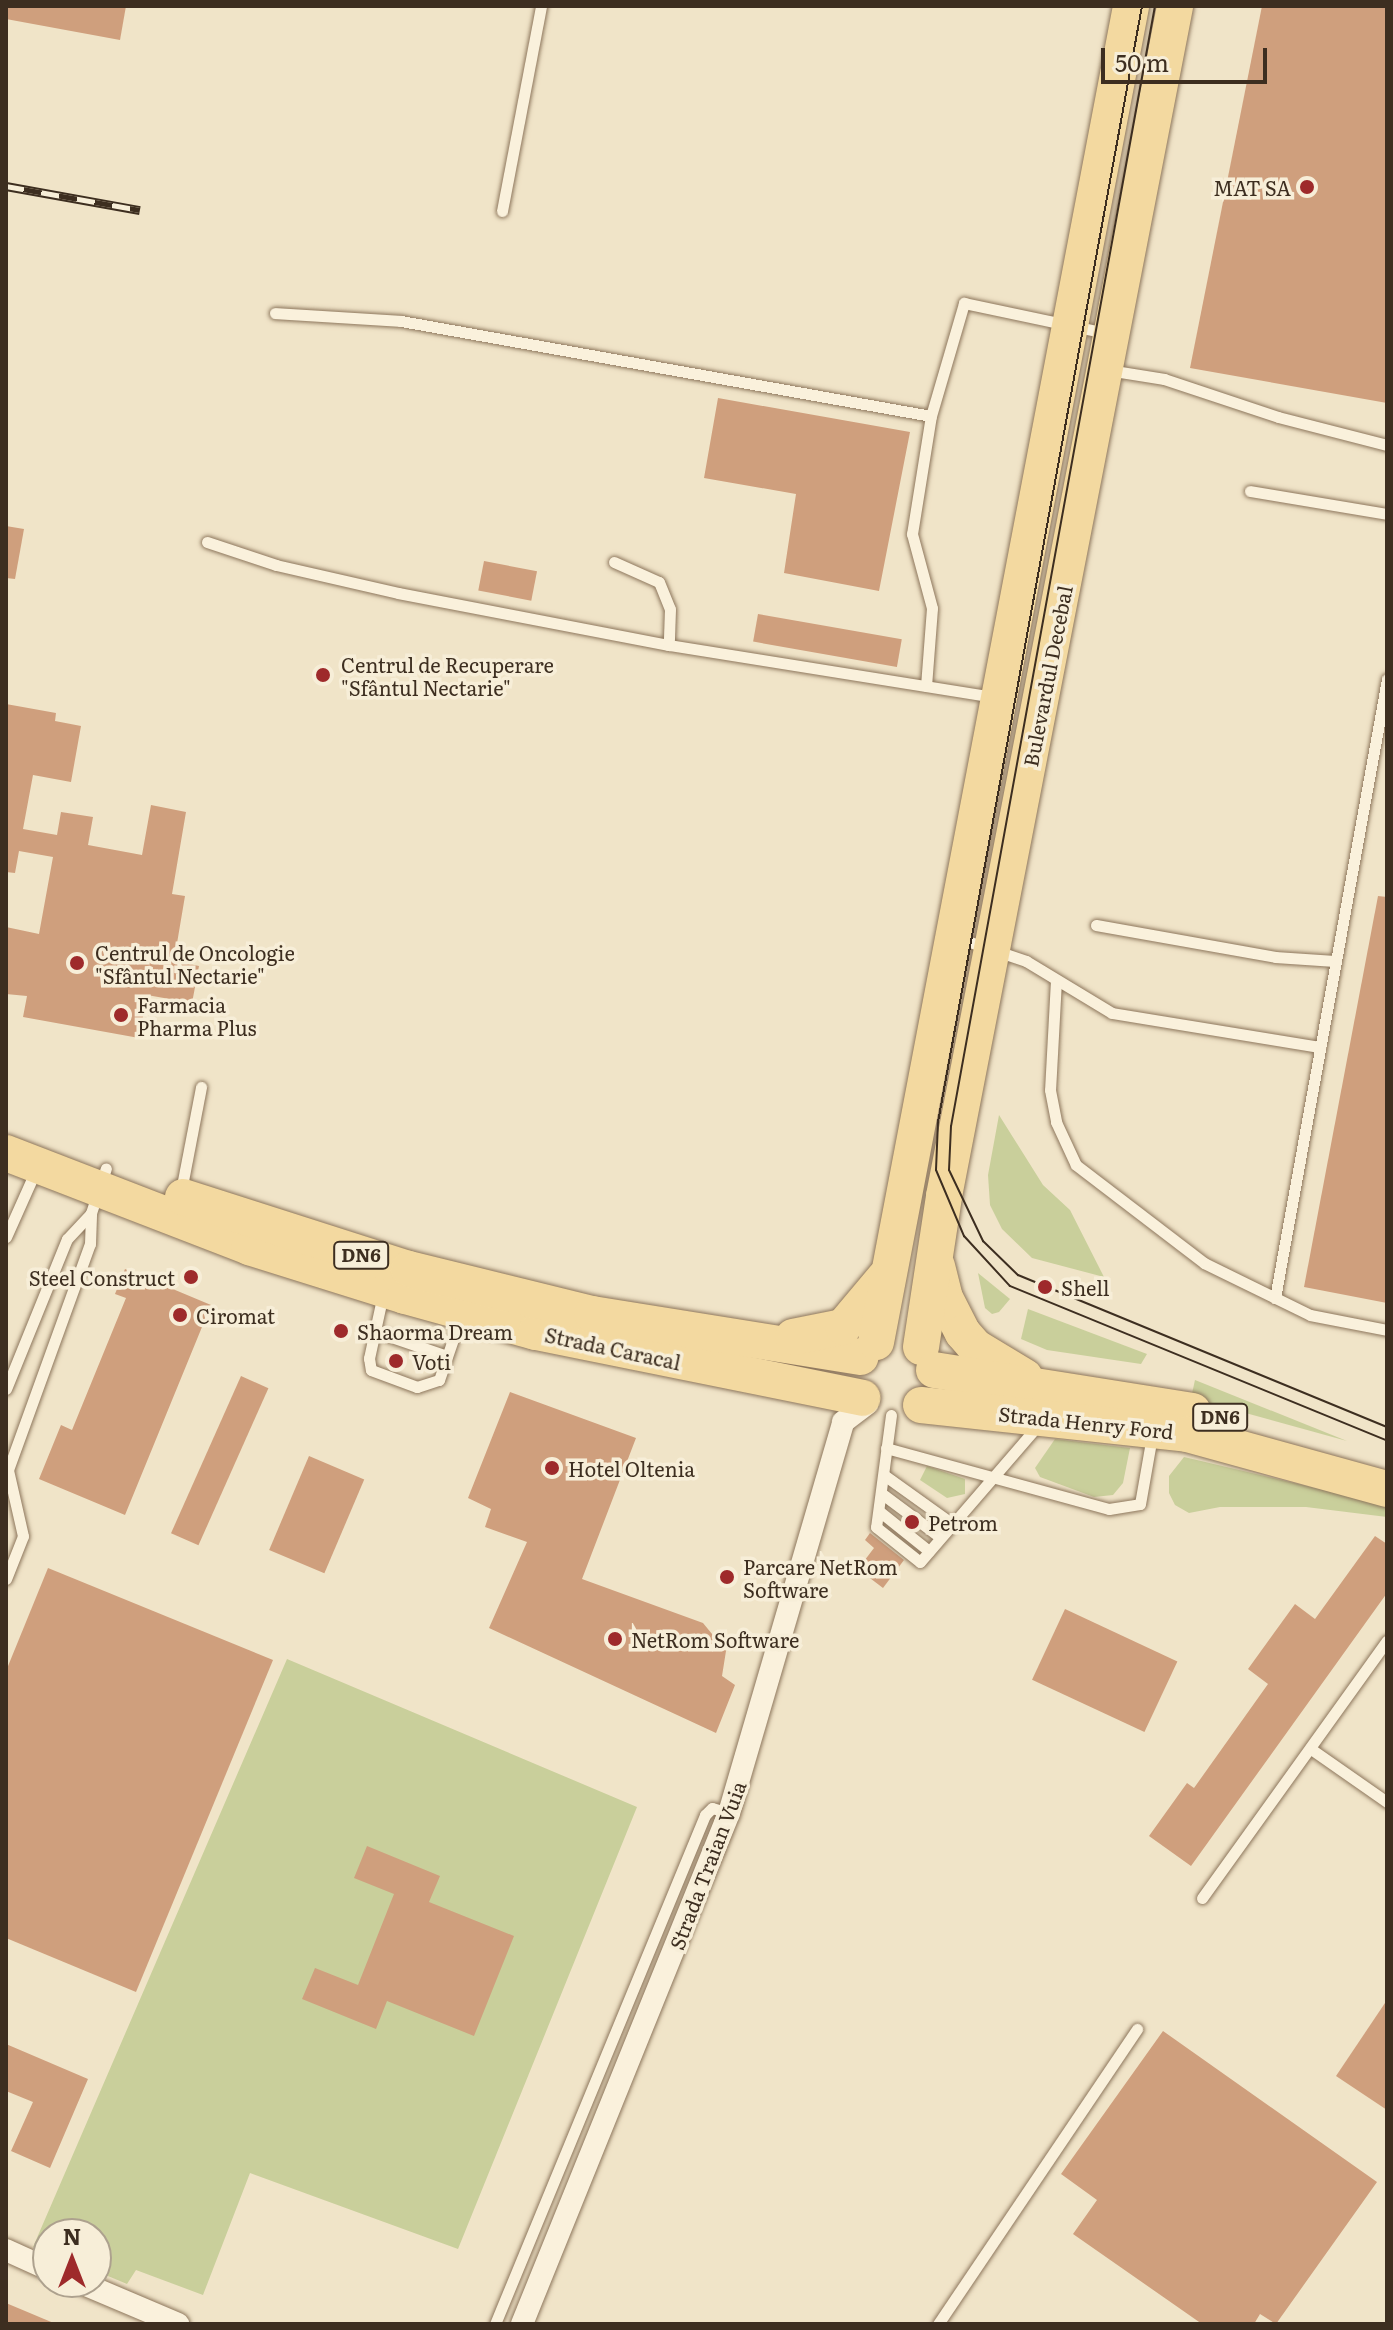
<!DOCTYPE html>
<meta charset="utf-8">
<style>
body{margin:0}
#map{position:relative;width:1393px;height:2330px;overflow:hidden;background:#f0e4c8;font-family:Literata,serif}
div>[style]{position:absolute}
.green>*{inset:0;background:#c9cf9b}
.building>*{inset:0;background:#cf9f7d;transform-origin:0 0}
.roads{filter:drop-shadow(0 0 2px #8d765c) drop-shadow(0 0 2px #8d765c)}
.lane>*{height:11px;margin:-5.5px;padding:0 5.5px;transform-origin:5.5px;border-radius:5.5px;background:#faf1dc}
.street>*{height:22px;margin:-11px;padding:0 11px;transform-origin:11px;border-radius:11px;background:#faf1dc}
.primary>*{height:36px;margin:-18px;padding:0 18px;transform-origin:18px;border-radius:18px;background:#f3d9a0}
.tram>*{height:2px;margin:-1px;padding:0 1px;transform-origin:1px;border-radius:1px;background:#3d2e20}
.rail>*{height:9px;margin-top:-4.5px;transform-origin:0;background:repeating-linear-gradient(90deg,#f7eed8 0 18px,#3d2e20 0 36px);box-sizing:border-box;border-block:2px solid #3d2e20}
.dots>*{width:22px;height:22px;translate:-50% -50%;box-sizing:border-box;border:4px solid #f7eed8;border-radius:50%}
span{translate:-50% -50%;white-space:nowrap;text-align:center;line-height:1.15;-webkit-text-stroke:7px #f7eed8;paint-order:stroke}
.shield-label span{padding:2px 6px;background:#f7eed8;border:2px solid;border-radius:6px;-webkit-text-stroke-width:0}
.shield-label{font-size:18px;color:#3d2e20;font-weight:700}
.poi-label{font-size:20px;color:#3d2e20}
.right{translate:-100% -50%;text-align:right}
.left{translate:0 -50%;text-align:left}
.street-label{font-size:20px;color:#3d2e20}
.frame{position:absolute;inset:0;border:8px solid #3d2e20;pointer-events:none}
.north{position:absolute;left:32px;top:2218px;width:80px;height:80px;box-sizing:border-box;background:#f7eed8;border:2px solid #ada18e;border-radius:50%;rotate:0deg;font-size:22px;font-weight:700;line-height:32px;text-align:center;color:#3d2e20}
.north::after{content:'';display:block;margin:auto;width:28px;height:36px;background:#9e2a2b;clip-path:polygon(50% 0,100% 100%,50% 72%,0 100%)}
.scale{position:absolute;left:1101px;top:48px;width:166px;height:36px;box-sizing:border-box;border:4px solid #3d2e20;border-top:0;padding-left:10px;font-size:24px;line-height:28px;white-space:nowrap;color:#3d2e20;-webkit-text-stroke:6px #f7eed8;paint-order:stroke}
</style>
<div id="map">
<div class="green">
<i style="clip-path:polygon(999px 1115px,1043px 1185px,1070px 1210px,1104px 1277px,1032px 1258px,1002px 1229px,990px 1205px,988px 1175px)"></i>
<i style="clip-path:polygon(978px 1273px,1010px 1299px,999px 1312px,992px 1314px,985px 1308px)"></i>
<i style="clip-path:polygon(1028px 1309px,1147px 1354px,1141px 1364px,1047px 1350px,1021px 1339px)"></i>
<i style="clip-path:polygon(1195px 1380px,1347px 1441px,1191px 1398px)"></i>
<i style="clip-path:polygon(1055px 1439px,1130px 1448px,1123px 1483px,1113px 1495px,1094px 1497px,1040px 1477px,1035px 1468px)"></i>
<i style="clip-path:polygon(1184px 1457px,1387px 1505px,1387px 1517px,1306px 1507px,1220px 1507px,1189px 1513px,1175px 1505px,1169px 1493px,1169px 1476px)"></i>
<i style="clip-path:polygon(927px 1466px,965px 1479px,965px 1494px,947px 1498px,920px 1480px)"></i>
<i style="clip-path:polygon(287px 1659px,637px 1807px,458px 2249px,250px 2173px,203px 2295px,136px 2270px,127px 2284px,96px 2271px,96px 2234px,48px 2234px,48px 2253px,33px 2247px)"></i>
</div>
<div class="building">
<i style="clip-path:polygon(6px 6px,126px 6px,120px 40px,6px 19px)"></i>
<i style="clip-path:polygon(1262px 6px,1387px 6px,1387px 403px,1190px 368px)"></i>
<i style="clip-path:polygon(718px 398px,910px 432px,879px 591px,784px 573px,796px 494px,704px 478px)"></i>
<i style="clip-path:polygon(6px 526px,24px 529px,15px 579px,6px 578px)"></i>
<i style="left:484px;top:561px;width:54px;height:30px;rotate:11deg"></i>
<i style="left:758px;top:614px;width:146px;height:28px;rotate:10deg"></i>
<i style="clip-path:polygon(6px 704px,56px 713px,55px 721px,81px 726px,71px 782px,33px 775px,23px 829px,57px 835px,61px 812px,93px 817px,88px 845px,142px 855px,151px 805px,186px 812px,172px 894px,185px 896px,174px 961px,199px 966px,192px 1003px,147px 995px,139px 1038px,23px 1017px,27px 996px,6px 994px,6px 927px,39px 934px,53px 857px,19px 851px,15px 873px,6px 872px)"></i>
<i style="clip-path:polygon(1378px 896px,1387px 897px,1387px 1303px,1304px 1287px)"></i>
<i style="clip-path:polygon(125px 1269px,211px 1305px,125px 1515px,39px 1479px,61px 1425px,72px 1430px,126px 1298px,115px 1294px)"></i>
<i style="left:241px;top:1376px;width:30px;height:172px;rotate:24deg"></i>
<i style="clip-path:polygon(510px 1392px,636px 1438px,582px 1579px,703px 1623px,726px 1651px,722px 1676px,735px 1685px,716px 1733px,489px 1628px,527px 1542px,485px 1527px,491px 1509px,468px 1498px)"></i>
<i style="left:309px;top:1456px;width:60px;height:102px;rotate:23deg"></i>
<i style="clip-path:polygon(870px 1533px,904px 1560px,883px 1588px,858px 1569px,874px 1548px,865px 1540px)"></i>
<i style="clip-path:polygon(1375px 1536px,1387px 1544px,1387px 1593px,1191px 1866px,1149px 1836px,1187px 1783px,1194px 1788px,1268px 1684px,1248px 1669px,1295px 1604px,1315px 1619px)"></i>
<i style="clip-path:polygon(48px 1568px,273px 1660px,136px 1992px,6px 1938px,6px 1671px)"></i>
<i style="left:1065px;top:1609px;width:124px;height:78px;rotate:25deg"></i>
<i style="clip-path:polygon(367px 1846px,440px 1876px,429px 1902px,514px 1936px,474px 2036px,387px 2001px,376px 2029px,302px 1999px,315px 1968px,358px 1985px,394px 1894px,354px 1878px)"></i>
<i style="clip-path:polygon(1387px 2000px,1387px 2110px,1336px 2076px)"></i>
<i style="clip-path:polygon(1163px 2031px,1377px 2182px,1276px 2324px,1260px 2314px,1254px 2324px,1202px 2324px,1073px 2234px,1097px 2200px,1061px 2174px)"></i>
<i style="clip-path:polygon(6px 2044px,88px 2079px,50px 2168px,11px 2151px,33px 2102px,6px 2091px)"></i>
<i style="clip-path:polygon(6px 2303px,56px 2324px,6px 2324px)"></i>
</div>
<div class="roads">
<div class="lane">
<i style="left:502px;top:211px;width:209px;rotate:-79.2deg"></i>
<i style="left:275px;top:313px;width:126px;rotate:3.6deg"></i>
<i style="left:401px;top:321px;width:538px;rotate:10.16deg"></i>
<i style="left:1108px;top:370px;width:57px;rotate:9.1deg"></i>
<i style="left:1164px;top:379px;width:120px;rotate:18.4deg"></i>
<i style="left:1278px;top:417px;width:113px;rotate:14.4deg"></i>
<i style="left:1250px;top:491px;width:139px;rotate:9.5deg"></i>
<i style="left:207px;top:542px;width:73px;rotate:18.4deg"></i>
<i style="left:276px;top:565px;width:125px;rotate:12.9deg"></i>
<i style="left:398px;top:593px;width:276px;rotate:10.9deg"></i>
<i style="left:669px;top:645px;width:329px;rotate:9.1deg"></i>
<i style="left:614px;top:562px;width:49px;rotate:24deg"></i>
<i style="left:659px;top:582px;width:29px;rotate:68deg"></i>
<i style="left:670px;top:609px;width:36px;rotate:92deg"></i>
<i style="left:926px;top:686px;width:78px;rotate:-85.6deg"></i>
<i style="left:932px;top:608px;width:77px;rotate:-105.1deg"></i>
<i style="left:912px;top:534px;width:120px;rotate:-80.9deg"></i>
<i style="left:931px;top:416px;width:118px;rotate:-73.7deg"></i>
<i style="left:964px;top:303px;width:145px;rotate:11.9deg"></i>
<i style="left:1096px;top:925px;width:182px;rotate:10.1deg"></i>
<i style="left:1275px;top:957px;width:60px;rotate:3.8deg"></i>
<i style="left:958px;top:938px;width:72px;rotate:18.7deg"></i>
<i style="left:1026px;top:961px;width:100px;rotate:31.2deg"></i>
<i style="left:1112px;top:1013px;width:211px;rotate:9.3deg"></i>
<i style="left:1056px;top:980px;width:110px;rotate:93.1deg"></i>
<i style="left:1050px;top:1090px;width:33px;rotate:79deg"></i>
<i style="left:1056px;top:1122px;width:47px;rotate:65.1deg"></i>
<i style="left:1076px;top:1165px;width:161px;rotate:37.4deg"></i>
<i style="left:1204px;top:1263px;width:118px;rotate:26.1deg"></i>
<i style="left:1310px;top:1315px;width:78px;rotate:11deg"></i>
<i style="left:181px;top:1191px;width:106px;rotate:-79.1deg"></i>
<i style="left:6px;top:1237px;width:73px;rotate:-65.9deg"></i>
<i style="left:383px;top:1294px;width:66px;rotate:102.3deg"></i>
<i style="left:369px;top:1358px;width:12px;rotate:81deg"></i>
<i style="left:371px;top:1370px;width:49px;rotate:20.3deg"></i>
<i style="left:417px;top:1387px;width:23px;rotate:-18deg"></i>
<i style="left:439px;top:1380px;width:68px;rotate:-71deg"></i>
<i style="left:1275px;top:1298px;width:629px;rotate:-79.74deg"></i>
<i style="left:374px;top:1331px;width:77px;rotate:18.9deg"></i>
<i style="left:6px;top:1389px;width:162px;rotate:-67.9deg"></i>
<i style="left:67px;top:1239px;width:35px;rotate:-47deg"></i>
<i style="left:891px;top:1415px;width:113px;rotate:97.6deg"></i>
<i style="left:876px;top:1527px;width:56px;rotate:38.5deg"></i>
<i style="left:920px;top:1562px;width:182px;rotate:-49.2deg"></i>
<i style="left:886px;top:1448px;width:231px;rotate:15.3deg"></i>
<i style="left:1109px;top:1509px;width:31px;rotate:-9deg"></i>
<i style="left:1140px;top:1504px;width:69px;rotate:-80deg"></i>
<i style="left:884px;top:1475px;width:82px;rotate:35.6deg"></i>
<i style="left:881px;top:1493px;width:74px;rotate:36.7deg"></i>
<i style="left:879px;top:1511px;width:64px;rotate:38.7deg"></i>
<i style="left:6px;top:1579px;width:46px;rotate:-68.4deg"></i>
<i style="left:23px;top:1536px;width:68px;rotate:-102.8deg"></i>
<i style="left:8px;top:1470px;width:240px;rotate:-70.1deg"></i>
<i style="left:90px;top:1244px;width:31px;rotate:-88deg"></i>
<i style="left:91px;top:1213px;width:47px;rotate:-71.6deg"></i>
<i style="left:1311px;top:1749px;width:93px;rotate:34.9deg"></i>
<i style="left:1202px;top:1898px;width:317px;rotate:-54.3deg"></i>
<i style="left:495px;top:2324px;width:551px;rotate:-67.58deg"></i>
<i style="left:705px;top:1815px;width:10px;rotate:-45deg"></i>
<i style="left:712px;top:1808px;width:18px;rotate:16deg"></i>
<i style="left:938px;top:2324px;width:356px;rotate:-56deg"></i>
</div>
<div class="street">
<i style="left:6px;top:2250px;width:46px;rotate:24.3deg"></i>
<i style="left:79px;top:2282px;width:108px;rotate:23deg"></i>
<i style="left:522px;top:2324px;width:551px;rotate:-67.95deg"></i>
<i style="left:729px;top:1813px;width:407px;rotate:-73.7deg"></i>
<i style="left:843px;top:1422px;width:30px;rotate:-37deg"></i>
</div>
<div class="primary">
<i style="left:6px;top:1153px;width:261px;rotate:21.1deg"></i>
<i style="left:249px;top:1247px;width:164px;rotate:17.4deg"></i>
<i style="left:405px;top:1296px;width:136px;rotate:15.4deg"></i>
<i style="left:536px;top:1332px;width:333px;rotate:11.4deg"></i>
<i style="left:183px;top:1197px;width:237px;rotate:17.7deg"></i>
<i style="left:409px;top:1269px;width:188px;rotate:13.8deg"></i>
<i style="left:592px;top:1314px;width:272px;rotate:9.1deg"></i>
<i style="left:937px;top:1266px;width:33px;rotate:76deg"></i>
<i style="left:945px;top:1298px;width:39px;rotate:63deg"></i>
<i style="left:963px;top:1333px;width:18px;rotate:49deg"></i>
<i style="left:975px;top:1347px;width:58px;rotate:31deg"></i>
<i style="left:793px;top:1337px;width:51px;rotate:-11.3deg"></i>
<i style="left:843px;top:1327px;width:65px;rotate:-50deg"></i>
<i style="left:876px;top:1342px;width:1360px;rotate:-79.19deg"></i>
<i style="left:921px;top:1347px;width:153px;rotate:-81.3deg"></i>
<i style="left:944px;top:1196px;width:1212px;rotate:-79.01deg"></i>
<i style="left:934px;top:1370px;width:262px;rotate:9deg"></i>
<i style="left:921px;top:1405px;width:268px;rotate:6.2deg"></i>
<i style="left:1187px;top:1434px;width:207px;rotate:15.4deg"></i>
</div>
</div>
<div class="tram">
<i style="left:1142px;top:6px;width:1134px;rotate:100.36deg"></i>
<i style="left:938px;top:1122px;width:48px;rotate:92.4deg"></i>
<i style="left:936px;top:1170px;width:72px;rotate:67deg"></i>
<i style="left:964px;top:1236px;width:68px;rotate:47.4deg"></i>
<i style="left:1010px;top:1286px;width:408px;rotate:22.3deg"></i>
<i style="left:1155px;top:6px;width:1138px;rotate:100.32deg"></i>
<i style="left:951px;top:1126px;width:44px;rotate:92.6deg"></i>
<i style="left:949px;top:1170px;width:79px;rotate:64.4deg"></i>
<i style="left:983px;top:1241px;width:49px;rotate:44.2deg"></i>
<i style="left:1018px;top:1275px;width:399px;rotate:22.4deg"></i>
</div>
<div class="rail">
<i style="left:6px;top:186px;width:136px;rotate:10.2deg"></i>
</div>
<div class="dots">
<i style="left:1307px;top:187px;background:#9e2a2b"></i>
<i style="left:323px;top:675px;background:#9e2a2b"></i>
<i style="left:77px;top:963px;background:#9e2a2b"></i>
<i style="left:121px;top:1015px;background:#9e2a2b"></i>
<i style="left:191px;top:1277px;background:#9e2a2b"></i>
<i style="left:1045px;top:1287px;background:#9e2a2b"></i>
<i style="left:180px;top:1315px;background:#9e2a2b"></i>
<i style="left:341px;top:1331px;background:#9e2a2b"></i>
<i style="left:396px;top:1361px;background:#9e2a2b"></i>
<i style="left:552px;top:1468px;background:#9e2a2b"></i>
<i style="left:912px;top:1522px;background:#9e2a2b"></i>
<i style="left:727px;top:1577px;background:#9e2a2b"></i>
<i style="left:615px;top:1639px;background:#9e2a2b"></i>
</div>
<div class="shield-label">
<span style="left:361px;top:1255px">DN6</span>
<span style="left:1220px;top:1417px">DN6</span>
</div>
<div class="poi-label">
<span class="right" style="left:1291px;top:187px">MAT SA</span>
<span class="left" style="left:341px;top:676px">Centrul de Recuperare<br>"Sfântul Nectarie"</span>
<span class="left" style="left:95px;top:964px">Centrul de Oncologie<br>"Sfântul Nectarie"</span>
<span class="left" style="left:137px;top:1016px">Farmacia<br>Pharma Plus</span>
<span class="right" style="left:175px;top:1277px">Steel Construct</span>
<span class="left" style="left:1061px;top:1287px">Shell</span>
<span class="left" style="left:196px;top:1315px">Ciromat</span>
<span class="left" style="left:357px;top:1331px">Shaorma Dream</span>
<span class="left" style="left:412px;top:1361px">Voti</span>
<span class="left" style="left:568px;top:1468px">Hotel Oltenia</span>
<span class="left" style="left:928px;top:1522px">Petrom</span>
<span class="left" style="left:743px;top:1578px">Parcare NetRom<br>Software</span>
<span class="left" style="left:631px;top:1639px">NetRom Software</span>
</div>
<div class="street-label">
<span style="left:1047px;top:676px;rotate:-79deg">Bulevardul Decebal</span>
<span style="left:613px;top:1348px;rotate:12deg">Strada Caracal</span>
<span style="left:1086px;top:1422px;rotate:6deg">Strada Henry Ford</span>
<span style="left:707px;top:1865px;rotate:-69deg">Strada Traian Vuia</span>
</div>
<div class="frame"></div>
<div class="north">N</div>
<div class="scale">50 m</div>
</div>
